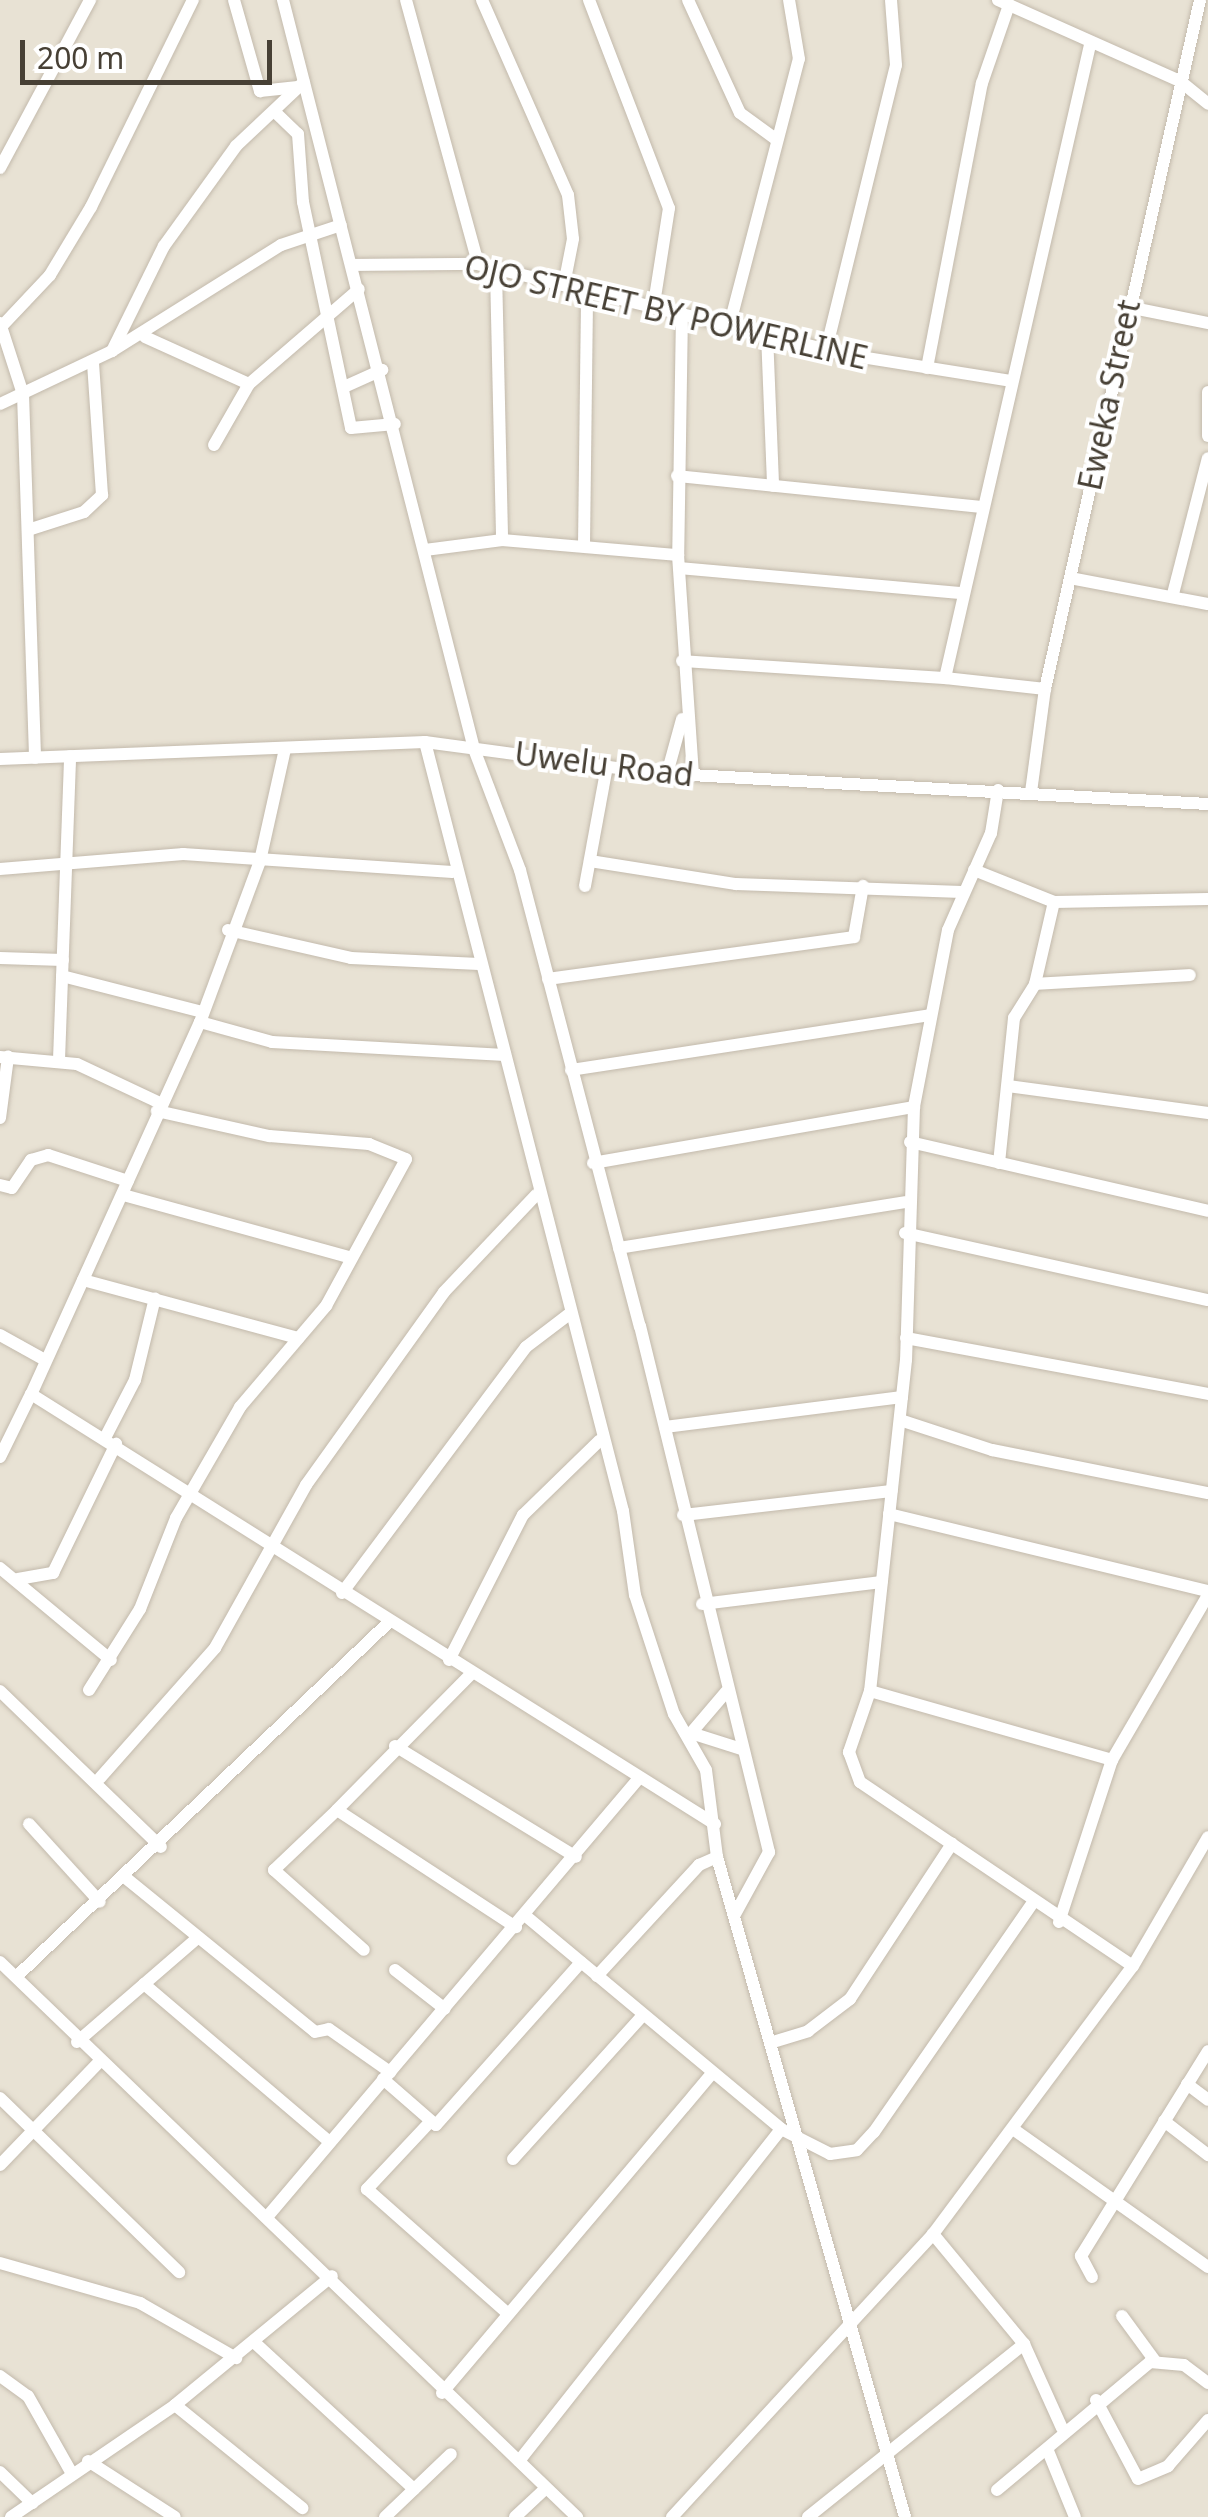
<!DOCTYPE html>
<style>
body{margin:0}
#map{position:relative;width:1208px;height:2517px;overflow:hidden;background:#f4f0e6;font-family:"Noto Sans",sans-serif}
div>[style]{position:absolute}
.residential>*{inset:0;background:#e8e2d4;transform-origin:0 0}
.roads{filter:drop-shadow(0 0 2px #c3baac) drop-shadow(0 0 2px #c3baac)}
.minor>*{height:12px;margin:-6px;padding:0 6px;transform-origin:6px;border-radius:6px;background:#fff}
span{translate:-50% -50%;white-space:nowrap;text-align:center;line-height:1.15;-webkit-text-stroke:8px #fff;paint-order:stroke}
.street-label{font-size:32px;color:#474035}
.scale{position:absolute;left:20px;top:40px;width:252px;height:45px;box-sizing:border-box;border:5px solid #474035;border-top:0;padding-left:12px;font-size:30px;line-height:35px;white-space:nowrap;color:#474035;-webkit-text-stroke:8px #fff;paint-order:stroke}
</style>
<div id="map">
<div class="residential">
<i style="left:0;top:0;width:1208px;height:2517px"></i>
</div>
<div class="roads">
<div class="minor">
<i style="left:234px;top:0;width:95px;rotate:74.1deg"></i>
<i style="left:260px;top:91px;width:38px;rotate:-6deg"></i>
<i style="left:283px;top:0;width:773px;rotate:75.69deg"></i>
<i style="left:474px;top:749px;width:129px;rotate:69.2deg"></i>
<i style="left:520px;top:870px;width:472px;rotate:75.3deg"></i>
<i style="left:640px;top:1326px;width:542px;rotate:76.22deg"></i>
<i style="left:769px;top:1852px;width:71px;rotate:118.7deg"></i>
<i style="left:406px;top:0;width:274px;rotate:74.7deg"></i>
<i style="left:482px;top:0;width:213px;rotate:66.2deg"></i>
<i style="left:568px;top:195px;width:44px;rotate:83.5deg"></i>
<i style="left:573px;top:239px;width:47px;rotate:101.1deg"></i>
<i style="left:589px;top:0;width:223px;rotate:69deg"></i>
<i style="left:669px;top:208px;width:97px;rotate:98.9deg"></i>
<i style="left:688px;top:0;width:124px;rotate:65.3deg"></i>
<i style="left:740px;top:113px;width:46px;rotate:36.1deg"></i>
<i style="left:998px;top:0;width:199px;rotate:24deg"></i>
<i style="left:1180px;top:81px;width:36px;rotate:39deg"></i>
<i style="left:275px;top:112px;width:32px;rotate:44deg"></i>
<i style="left:298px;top:134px;width:68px;rotate:85.8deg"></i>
<i style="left:303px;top:202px;width:231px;rotate:78deg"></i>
<i style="left:351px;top:428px;width:44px;rotate:-5.2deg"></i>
<i style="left:0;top:168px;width:191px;rotate:-61.8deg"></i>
<i style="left:353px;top:265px;width:125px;rotate:-0.5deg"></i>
<i style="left:478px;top:264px;width:382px;rotate:13.8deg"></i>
<i style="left:849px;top:355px;width:164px;rotate:9.1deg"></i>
<i style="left:496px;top:271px;width:269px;rotate:88.7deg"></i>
<i style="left:1128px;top:307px;width:82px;rotate:11.3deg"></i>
<i style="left:682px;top:313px;width:242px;rotate:90.9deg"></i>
<i style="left:678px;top:555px;width:221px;rotate:86.1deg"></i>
<i style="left:0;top:323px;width:75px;rotate:72.1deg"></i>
<i style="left:23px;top:394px;width:364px;rotate:88.1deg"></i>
<i style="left:2px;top:326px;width:70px;rotate:-46.7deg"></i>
<i style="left:50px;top:275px;width:79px;rotate:-58.9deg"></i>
<i style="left:91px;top:207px;width:231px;rotate:-63.8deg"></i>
<i style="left:729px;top:327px;width:277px;rotate:-75.4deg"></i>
<i style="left:799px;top:59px;width:60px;rotate:-99.6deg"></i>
<i style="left:767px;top:334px;width:152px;rotate:87.7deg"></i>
<i style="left:145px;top:337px;width:114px;rotate:24.3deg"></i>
<i style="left:827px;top:346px;width:289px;rotate:-76.2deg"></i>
<i style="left:896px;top:65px;width:65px;rotate:-94.4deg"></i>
<i style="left:112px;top:351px;width:199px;rotate:-32.1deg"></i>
<i style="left:281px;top:245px;width:63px;rotate:-18.4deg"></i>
<i style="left:927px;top:368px;width:290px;rotate:-79.1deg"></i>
<i style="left:982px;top:83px;width:83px;rotate:-70.9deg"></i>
<i style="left:344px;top:387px;width:42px;rotate:-24.1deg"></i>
<i style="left:1208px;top:392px;width:44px;rotate:90deg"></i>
<i style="left:0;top:404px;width:124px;rotate:-25.3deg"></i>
<i style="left:112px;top:351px;width:117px;rotate:-63.7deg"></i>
<i style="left:164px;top:246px;width:123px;rotate:-54.2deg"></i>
<i style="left:236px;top:146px;width:93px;rotate:-43.3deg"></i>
<i style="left:214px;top:445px;width:70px;rotate:-60.2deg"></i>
<i style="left:249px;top:384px;width:145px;rotate:-40.8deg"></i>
<i style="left:677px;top:476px;width:305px;rotate:5.8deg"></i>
<i style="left:28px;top:530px;width:59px;rotate:-17.8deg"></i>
<i style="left:84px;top:512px;width:25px;rotate:-43deg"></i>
<i style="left:102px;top:495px;width:133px;rotate:-93.9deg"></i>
<i style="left:584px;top:546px;width:257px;rotate:-89.3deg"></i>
<i style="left:425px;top:550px;width:78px;rotate:-7.4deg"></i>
<i style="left:502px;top:540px;width:177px;rotate:4.9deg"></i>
<i style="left:679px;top:568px;width:282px;rotate:5.1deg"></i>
<i style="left:1070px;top:578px;width:140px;rotate:10.7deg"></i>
<i style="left:1173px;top:594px;width:140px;rotate:-75.6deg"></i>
<i style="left:682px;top:661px;width:264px;rotate:3.7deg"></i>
<i style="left:945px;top:678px;width:649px;rotate:-77.1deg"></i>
<i style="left:945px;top:678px;width:101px;rotate:6.3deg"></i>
<i style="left:425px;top:742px;width:794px;rotate:75.56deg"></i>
<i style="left:623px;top:1511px;width:85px;rotate:81.9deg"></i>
<i style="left:635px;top:1595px;width:125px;rotate:71.9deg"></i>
<i style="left:674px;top:1714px;width:64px;rotate:60.3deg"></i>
<i style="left:706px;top:1770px;width:88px;rotate:82.8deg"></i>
<i style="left:717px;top:1857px;width:686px;rotate:74.1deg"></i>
<i style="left:285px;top:749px;width:115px;rotate:102.6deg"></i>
<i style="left:260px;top:861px;width:172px;rotate:110.4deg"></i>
<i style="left:200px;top:1022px;width:409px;rotate:114.4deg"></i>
<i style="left:31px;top:1394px;width:808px;rotate:32.16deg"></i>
<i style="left:0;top:759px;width:425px;rotate:-2.3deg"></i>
<i style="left:425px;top:742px;width:232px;rotate:7.7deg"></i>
<i style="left:655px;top:773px;width:554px;rotate:3.21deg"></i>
<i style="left:667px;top:774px;width:57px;rotate:-74.7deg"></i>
<i style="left:998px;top:790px;width:44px;rotate:99.2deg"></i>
<i style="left:991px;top:833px;width:106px;rotate:113.9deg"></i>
<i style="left:948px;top:930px;width:180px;rotate:100.9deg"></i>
<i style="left:914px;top:1107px;width:253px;rotate:91.8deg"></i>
<i style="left:906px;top:1360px;width:333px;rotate:96.2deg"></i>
<i style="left:870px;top:1691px;width:65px;rotate:109deg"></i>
<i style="left:849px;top:1752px;width:32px;rotate:70deg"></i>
<i style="left:860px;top:1782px;width:329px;rotate:34deg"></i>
<i style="left:1031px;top:792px;width:104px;rotate:-82.3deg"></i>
<i style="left:1045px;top:689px;width:706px;rotate:-77.32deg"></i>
<i style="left:590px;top:861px;width:148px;rotate:9deg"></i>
<i style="left:736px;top:884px;width:226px;rotate:2deg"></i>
<i style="left:0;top:869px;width:184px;rotate:-4.7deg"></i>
<i style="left:183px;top:854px;width:270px;rotate:3.8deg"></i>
<i style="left:974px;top:870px;width:86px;rotate:21.8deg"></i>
<i style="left:1054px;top:902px;width:154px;rotate:-1.1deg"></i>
<i style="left:585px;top:886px;width:122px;rotate:-79.6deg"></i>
<i style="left:228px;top:930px;width:126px;rotate:12.8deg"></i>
<i style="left:351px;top:958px;width:128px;rotate:2.7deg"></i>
<i style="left:0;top:958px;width:63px;rotate:1.8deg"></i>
<i style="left:62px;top:976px;width:145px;rotate:14.4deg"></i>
<i style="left:548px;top:979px;width:309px;rotate:-7.8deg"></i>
<i style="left:854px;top:937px;width:52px;rotate:-80deg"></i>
<i style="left:1035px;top:984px;width:155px;rotate:-3.3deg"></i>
<i style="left:200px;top:1022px;width:75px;rotate:15.5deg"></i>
<i style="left:272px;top:1042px;width:233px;rotate:3.2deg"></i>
<i style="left:0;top:1057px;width:77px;rotate:5.2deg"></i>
<i style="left:77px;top:1064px;width:92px;rotate:25.2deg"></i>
<i style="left:59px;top:1060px;width:304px;rotate:-87.9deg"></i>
<i style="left:571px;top:1070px;width:362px;rotate:-8.7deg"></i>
<i style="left:1008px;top:1086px;width:202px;rotate:7.7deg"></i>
<i style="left:0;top:1118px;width:62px;rotate:-82.5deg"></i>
<i style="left:910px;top:1142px;width:306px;rotate:13deg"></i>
<i style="left:593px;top:1163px;width:326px;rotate:-9.9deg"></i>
<i style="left:999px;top:1163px;width:146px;rotate:-84.1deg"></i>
<i style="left:1014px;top:1018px;width:40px;rotate:-58deg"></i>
<i style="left:1035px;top:984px;width:84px;rotate:-77deg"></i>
<i style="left:0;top:1185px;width:12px;rotate:14deg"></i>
<i style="left:12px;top:1188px;width:34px;rotate:-56deg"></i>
<i style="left:31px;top:1160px;width:18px;rotate:-16deg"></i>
<i style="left:48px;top:1155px;width:84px;rotate:18deg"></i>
<i style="left:127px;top:1196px;width:233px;rotate:15.4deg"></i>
<i style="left:905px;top:1233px;width:310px;rotate:12.5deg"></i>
<i style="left:619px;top:1248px;width:290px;rotate:-9.1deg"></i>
<i style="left:83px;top:1280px;width:223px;rotate:15.1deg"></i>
<i style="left:0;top:1335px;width:51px;rotate:29.1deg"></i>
<i style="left:906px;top:1338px;width:307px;rotate:10.5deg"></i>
<i style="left:900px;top:1420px;width:97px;rotate:18.1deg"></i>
<i style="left:992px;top:1450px;width:220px;rotate:11.3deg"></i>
<i style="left:665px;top:1427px;width:239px;rotate:-7.2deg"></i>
<i style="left:105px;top:1438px;width:65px;rotate:-62.7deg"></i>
<i style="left:135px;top:1380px;width:84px;rotate:-76.3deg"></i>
<i style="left:0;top:1457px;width:70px;rotate:-63.8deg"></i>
<i style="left:889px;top:1514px;width:328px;rotate:13.6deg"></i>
<i style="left:683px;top:1515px;width:210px;rotate:-6.6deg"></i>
<i style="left:0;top:1568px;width:144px;rotate:39.7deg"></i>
<i style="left:18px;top:1579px;width:36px;rotate:-10deg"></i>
<i style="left:53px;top:1573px;width:144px;rotate:-64deg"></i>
<i style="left:342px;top:1593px;width:307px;rotate:-53.2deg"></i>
<i style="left:526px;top:1347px;width:53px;rotate:-37.3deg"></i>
<i style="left:702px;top:1604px;width:181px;rotate:-7deg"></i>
<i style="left:449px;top:1660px;width:163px;rotate:-63deg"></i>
<i style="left:523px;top:1515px;width:107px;rotate:-44.2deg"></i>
<i style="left:471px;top:1674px;width:191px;rotate:134.6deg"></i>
<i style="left:337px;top:1810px;width:214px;rotate:33.2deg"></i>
<i style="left:89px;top:1690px;width:96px;rotate:-57.8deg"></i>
<i style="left:140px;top:1609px;width:98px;rotate:-68.4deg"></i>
<i style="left:176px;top:1518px;width:128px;rotate:-60deg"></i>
<i style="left:240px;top:1407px;width:133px;rotate:-49.6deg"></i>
<i style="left:326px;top:1306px;width:167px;rotate:-61.4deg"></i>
<i style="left:406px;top:1159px;width:40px;rotate:-158deg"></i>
<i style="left:369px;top:1144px;width:100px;rotate:-175.4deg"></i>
<i style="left:269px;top:1136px;width:115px;rotate:-167.4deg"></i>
<i style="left:0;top:1691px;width:224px;rotate:44.1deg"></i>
<i style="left:870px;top:1691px;width:252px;rotate:15.9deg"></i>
<i style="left:726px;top:1692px;width:54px;rotate:130.5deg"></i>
<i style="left:691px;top:1733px;width:52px;rotate:17.7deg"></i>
<i style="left:395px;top:1746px;width:212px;rotate:31.5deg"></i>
<i style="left:100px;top:1778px;width:174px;rotate:-48.5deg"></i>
<i style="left:215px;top:1648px;width:187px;rotate:-60.8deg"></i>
<i style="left:306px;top:1485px;width:237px;rotate:-54.4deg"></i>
<i style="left:444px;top:1292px;width:134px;rotate:-46.5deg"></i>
<i style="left:337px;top:1810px;width:87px;rotate:136.4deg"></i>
<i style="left:274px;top:1870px;width:120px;rotate:41.6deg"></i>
<i style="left:29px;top:1824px;width:105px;rotate:47.7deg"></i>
<i style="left:127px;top:1879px;width:242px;rotate:39.1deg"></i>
<i style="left:315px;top:2032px;width:14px;rotate:-12deg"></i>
<i style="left:329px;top:2029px;width:75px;rotate:35.2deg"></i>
<i style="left:527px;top:1917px;width:331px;rotate:39.8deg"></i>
<i style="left:781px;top:2129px;width:55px;rotate:27deg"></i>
<i style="left:830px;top:2154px;width:27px;rotate:-8deg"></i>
<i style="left:857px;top:2150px;width:25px;rotate:-47deg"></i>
<i style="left:874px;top:2132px;width:281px;rotate:-55.3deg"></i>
<i style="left:1059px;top:1922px;width:170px;rotate:-71.9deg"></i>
<i style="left:1112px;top:1760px;width:191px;rotate:-59.8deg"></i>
<i style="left:0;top:1962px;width:801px;rotate:43.89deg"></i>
<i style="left:395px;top:1970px;width:63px;rotate:38deg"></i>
<i style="left:597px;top:1976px;width:151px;rotate:-47.4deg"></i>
<i style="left:699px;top:1865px;width:20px;rotate:-24deg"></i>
<i style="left:16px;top:1977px;width:514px;rotate:-43.58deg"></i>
<i style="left:144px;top:1984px;width:238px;rotate:40.4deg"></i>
<i style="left:77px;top:2042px;width:156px;rotate:-40.8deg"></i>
<i style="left:773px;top:2042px;width:37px;rotate:-17deg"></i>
<i style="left:808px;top:2031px;width:53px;rotate:-37.3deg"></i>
<i style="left:850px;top:1999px;width:186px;rotate:-56.7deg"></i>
<i style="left:383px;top:2079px;width:70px;rotate:41deg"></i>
<i style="left:436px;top:2125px;width:218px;rotate:-48.3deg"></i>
<i style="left:1187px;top:2084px;width:26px;rotate:37deg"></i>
<i style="left:0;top:2098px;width:250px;rotate:44.2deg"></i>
<i style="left:1164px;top:2121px;width:56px;rotate:37.7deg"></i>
<i style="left:429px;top:2123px;width:91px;rotate:133.2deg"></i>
<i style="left:367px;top:2189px;width:187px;rotate:41.5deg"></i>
<i style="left:1013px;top:2129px;width:239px;rotate:35.3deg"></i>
<i style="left:513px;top:2159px;width:194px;rotate:-47.9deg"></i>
<i style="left:0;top:2165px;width:144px;rotate:-46.1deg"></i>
<i style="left:267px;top:2217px;width:575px;rotate:-49.72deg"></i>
<i style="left:0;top:2263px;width:146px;rotate:15.9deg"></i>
<i style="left:140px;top:2303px;width:111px;rotate:29.8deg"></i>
<i style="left:1092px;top:2277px;width:24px;rotate:-118deg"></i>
<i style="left:1081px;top:2256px;width:241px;rotate:-58.2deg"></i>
<i style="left:1122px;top:2316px;width:56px;rotate:53.7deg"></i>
<i style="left:255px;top:2343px;width:216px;rotate:42.6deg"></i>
<i style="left:1024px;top:2344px;width:92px;rotate:65.7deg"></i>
<i style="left:0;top:2376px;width:34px;rotate:36deg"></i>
<i style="left:28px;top:2396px;width:87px;rotate:60.5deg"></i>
<i style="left:442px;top:2393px;width:418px;rotate:-49.8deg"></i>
<i style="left:1096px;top:2400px;width:89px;rotate:62deg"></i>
<i style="left:1138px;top:2479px;width:33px;rotate:-23deg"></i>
<i style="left:1168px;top:2466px;width:61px;rotate:-49deg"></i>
<i style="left:175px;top:2405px;width:164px;rotate:39deg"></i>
<i style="left:1048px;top:2451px;width:71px;rotate:67.8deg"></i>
<i style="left:88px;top:2461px;width:103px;rotate:32.8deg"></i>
<i style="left:519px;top:2461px;width:423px;rotate:-51.7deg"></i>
<i style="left:0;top:2472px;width:45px;rotate:44.1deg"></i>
<i style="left:997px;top:2490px;width:199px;rotate:-39.9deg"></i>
<i style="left:1150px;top:2362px;width:34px;rotate:5deg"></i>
<i style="left:1184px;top:2365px;width:30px;rotate:37deg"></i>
<i style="left:11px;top:2517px;width:199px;rotate:-34.3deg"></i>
<i style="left:175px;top:2405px;width:203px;rotate:-39.4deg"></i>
<i style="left:385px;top:2517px;width:91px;rotate:-43.7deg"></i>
<i style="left:515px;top:2517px;width:42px;rotate:-43.1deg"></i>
<i style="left:672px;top:2517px;width:385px;rotate:-47.3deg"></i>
<i style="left:933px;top:2234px;width:334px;rotate:-53.3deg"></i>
<i style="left:1133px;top:1966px;width:149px;rotate:-59.8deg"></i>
<i style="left:808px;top:2517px;width:277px;rotate:-38.7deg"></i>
<i style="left:1024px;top:2344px;width:143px;rotate:-129.6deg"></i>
</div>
</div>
<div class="street-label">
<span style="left:666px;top:312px;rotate:13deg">OJO STREET BY POWERLINE</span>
<span style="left:1109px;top:395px;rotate:-78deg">Eweka Street</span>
<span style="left:604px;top:764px;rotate:7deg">Uwelu Road</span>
</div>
<div class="scale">200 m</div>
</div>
